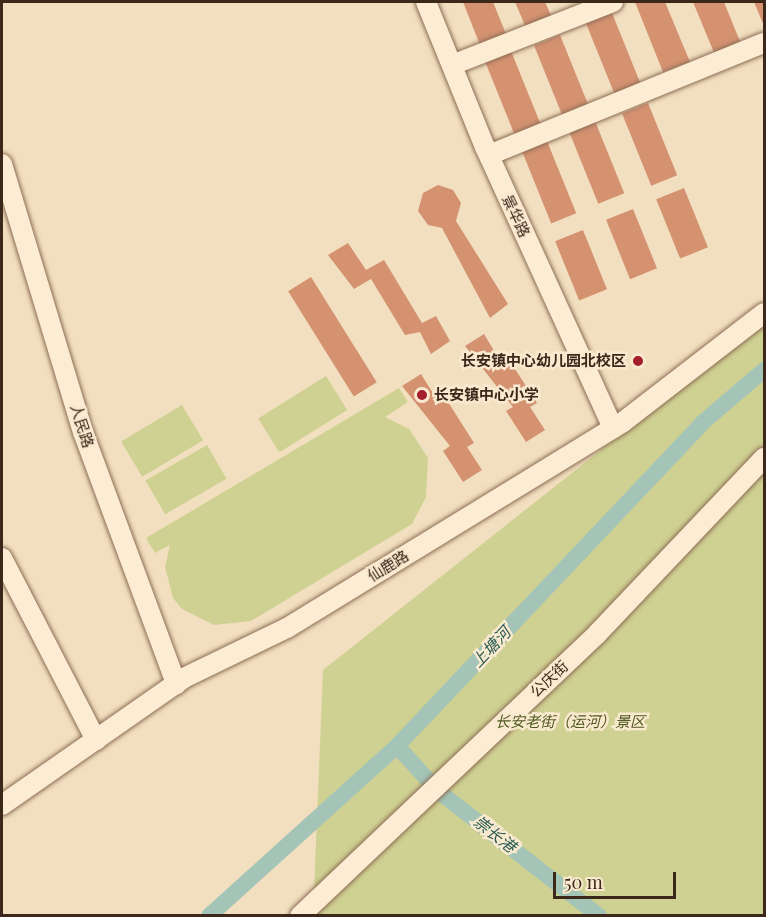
<!DOCTYPE html>
<meta charset="utf-8">
<style>
body{margin:0}
#map{position:relative;width:766px;height:917px;overflow:hidden;background:#f2dfbf;font-family:"Playfair Display","Noto Sans SC",serif}
div>[style]{position:absolute}
.green>*{inset:0;background:#cfd192;transform-origin:0 0}
.canal>*{height:16px;margin:-8px;padding:0 8px;transform-origin:8px;border-radius:8px;background:#a3c4b7}
.building>*{inset:0;background:#d49271;transform-origin:0 0}
.roads{filter:drop-shadow(0 0 2px #8d6e55) drop-shadow(0 0 2px #8d6e55)}
.minor>*{height:20px;margin:-10px;padding:0 10px;transform-origin:10px;border-radius:10px;background:#fcecd3}
.dots>*{width:16px;height:16px;translate:-50% -50%;box-sizing:border-box;border:3px solid #f9e9cf;border-radius:50%}
span{translate:-50% -50%;white-space:nowrap;text-align:center;line-height:1.15;-webkit-text-stroke:5px #f9e9cf;paint-order:stroke}
.street-label{font-size:15px;color:#3b281b}
.poi-label{font-size:15px;color:#3b281b;font-weight:700}
.right{translate:-100% -50%;text-align:right}
.left{translate:0 -50%;text-align:left}
.park-label{font-size:15px;color:#505920;font-style:italic}
.water-label{font-size:16px;color:#295c55;font-style:italic}
.frame{position:absolute;inset:0;border:3px solid #3b281b;pointer-events:none}
.scale{position:absolute;left:553px;top:872px;width:123px;height:27px;box-sizing:border-box;border:3px solid #3b281b;border-top:0;padding-left:8px;font-size:18px;line-height:21px;white-space:nowrap;color:#3b281b;-webkit-text-stroke:4px #f9e9cf;paint-order:stroke}
</style>
<div id="map">
<div class="green">
<i style="clip-path:polygon(764px 321px,764px 915px,313px 916px,323px 670px)"></i>
<i style="left:326px;top:376px;width:40px;height:80px;rotate:58deg"></i>
<i style="clip-path:polygon(399px 388px,408px 402px,385px 417px,409px 429px,428px 458px,426px 497px,412px 524px,251px 621px,214px 625px,182px 609px,173px 598px,165px 567px,170px 545px,155px 553px,146px 538px)"></i>
<i style="left:182px;top:405px;width:41px;height:71px;rotate:59deg"></i>
<i style="left:207px;top:445px;width:39px;height:71px;rotate:60deg"></i>
</div>
<div class="canal">
<i style="left:397px;top:746px;width:61px;rotate:47.7deg"></i>
<i style="left:438px;top:791px;width:204px;rotate:37.8deg"></i>
<i style="left:209px;top:916px;width:253px;rotate:-42.1deg"></i>
<i style="left:397px;top:746px;width:444px;rotate:-46.6deg"></i>
<i style="left:702px;top:423px;width:82px;rotate:-40.5deg"></i>
</div>
<div class="building">
<i style="clip-path:polygon(463px 2px,493px 2px,506px 34px,480px 45px)"></i>
<i style="clip-path:polygon(515px 2px,545px 2px,553px 20px,527px 30px)"></i>
<i style="clip-path:polygon(635px 2px,665px 2px,690px 62px,663px 72px)"></i>
<i style="clip-path:polygon(693px 2px,724px 2px,741px 44px,715px 55px)"></i>
<i style="clip-path:polygon(754px 2px,764px 2px,764px 26px)"></i>
<i style="left:612px;top:13px;width:78px;height:28px;rotate:68deg"></i>
<i style="left:560px;top:35px;width:78px;height:28px;rotate:68deg"></i>
<i style="left:511px;top:51px;width:78px;height:28px;rotate:68deg"></i>
<i style="left:648px;top:103px;width:78px;height:28px;rotate:68deg"></i>
<i style="left:595px;top:121px;width:78px;height:28px;rotate:68deg"></i>
<i style="left:547px;top:141px;width:78px;height:27px;rotate:68deg"></i>
<i style="clip-path:polygon(438px 185px,453px 190px,461px 203px,456px 221px,508px 304px,490px 318px,442px 228px,428px 225px,418px 211px,423px 193px)"></i>
<i style="left:684px;top:188px;width:64px;height:30px;rotate:68deg"></i>
<i style="left:633px;top:209px;width:64px;height:29px;rotate:68deg"></i>
<i style="left:583px;top:230px;width:64px;height:30px;rotate:68deg"></i>
<i style="clip-path:polygon(348px 243px,366px 270px,384px 260px,422px 323px,436px 316px,450px 341px,431px 354px,420px 332px,405px 335px,371px 279px,354px 289px,328px 255px)"></i>
<i style="left:311px;top:277px;width:124px;height:27px;rotate:58deg"></i>
<i style="clip-path:polygon(484px 334px,499px 359px,506px 355px,537px 403px,530px 407px,545px 430px,526px 442px,506px 411px,513px 407px,465px 346px)"></i>
<i style="clip-path:polygon(421px 374px,436px 398px,443px 394px,474px 443px,467px 447px,482px 470px,463px 482px,443px 451px,450px 446px,402px 386px)"></i>
</div>
<div class="roads">
<div class="minor">
<i style="left:426px;top:2px;width:157px;rotate:67.9deg"></i>
<i style="left:485px;top:147px;width:309px;rotate:65.5deg"></i>
<i style="left:452px;top:65px;width:173px;rotate:-21.4deg"></i>
<i style="left:489px;top:155px;width:297px;rotate:-22.2deg"></i>
<i style="left:2px;top:164px;width:280px;rotate:73.2deg"></i>
<i style="left:83px;top:432px;width:269px;rotate:69.7deg"></i>
<i style="left:2px;top:558px;width:205px;rotate:62.7deg"></i>
<i style="left:2px;top:805px;width:222px;rotate:-34.9deg"></i>
<i style="left:184px;top:678px;width:114px;rotate:-25.9deg"></i>
<i style="left:287px;top:628px;width:394px;rotate:-31.5deg"></i>
<i style="left:623px;top:422px;width:178px;rotate:-37.7deg"></i>
<i style="left:300px;top:916px;width:410px;rotate:-43.5deg"></i>
<i style="left:597px;top:634px;width:243px;rotate:-46.5deg"></i>
</div>
</div>
<div class="dots">
<i style="left:638px;top:361px;background:#a21f2b"></i>
<i style="left:422px;top:395px;background:#a21f2b"></i>
</div>
<div class="street-label">
<span style="left:516px;top:216px;rotate:65deg">景华路</span>
<span style="left:82px;top:426px;rotate:72deg">人民路</span>
<span style="left:388px;top:566px;rotate:-32deg">仙鹿路</span>
<span style="left:549px;top:679px;rotate:-43deg">公庆街</span>
</div>
<div class="poi-label">
<span class="right" style="left:626px;top:361px">长安镇中心幼儿园北校区</span>
<span class="left" style="left:434px;top:395px">长安镇中心小学</span>
</div>
<div class="park-label">
<span style="left:570px;top:722px">长安老街（运河）景区</span>
</div>
<div class="water-label">
<span style="left:491px;top:647px;rotate:-47deg">上塘河</span>
<span style="left:495px;top:834px;rotate:38deg">崇长港</span>
</div>
<div class="frame"></div>
<div class="scale">50 m</div>
</div>
